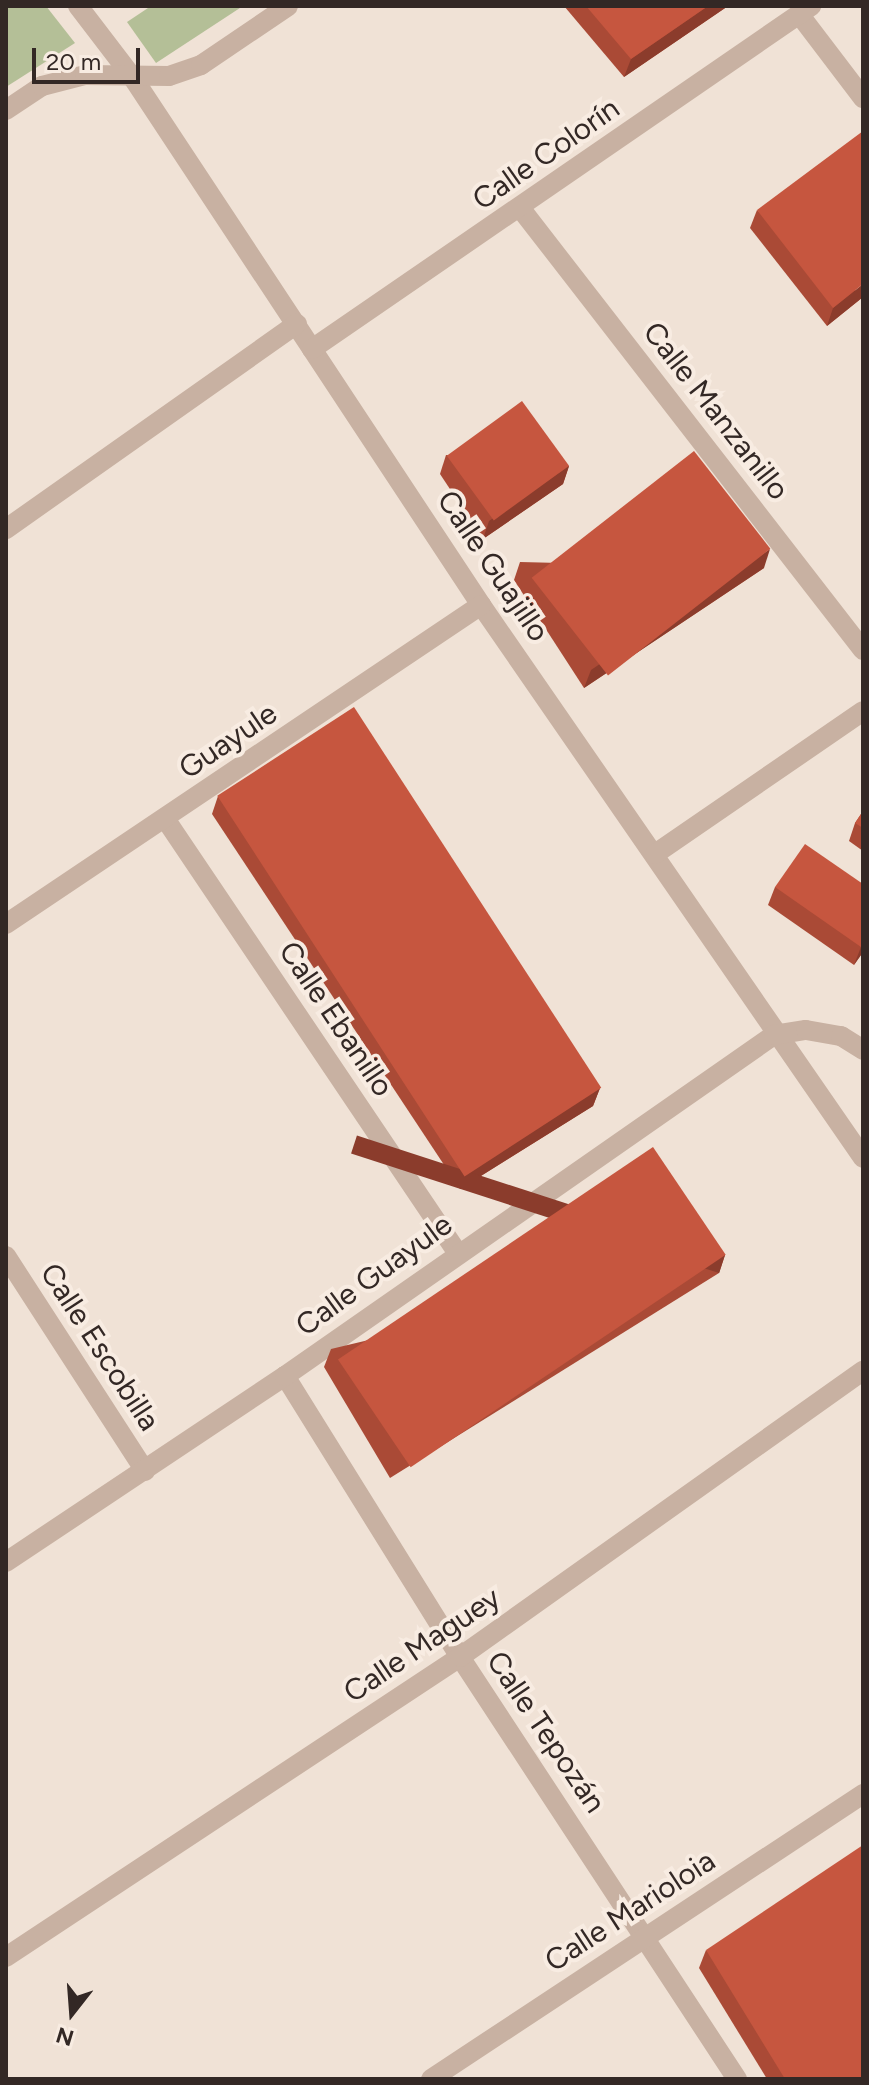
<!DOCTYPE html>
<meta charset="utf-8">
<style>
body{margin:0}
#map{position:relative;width:869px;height:2085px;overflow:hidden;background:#f0e2d6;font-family:Figtree,sans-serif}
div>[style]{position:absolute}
.green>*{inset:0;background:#b4bf97}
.minor>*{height:20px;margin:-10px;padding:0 10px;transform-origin:10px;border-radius:10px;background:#c8b1a2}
.wall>*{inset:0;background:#aa4a36}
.shaded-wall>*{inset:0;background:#8b3c2c;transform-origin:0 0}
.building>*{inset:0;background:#c6563f;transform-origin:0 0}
span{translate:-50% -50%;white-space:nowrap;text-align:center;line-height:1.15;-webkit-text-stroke:8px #f8ece2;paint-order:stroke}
.street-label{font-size:30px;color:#332825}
.frame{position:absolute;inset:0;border:8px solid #332825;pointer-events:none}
.north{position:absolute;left:32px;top:1973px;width:80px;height:80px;-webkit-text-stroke:6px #f8ece2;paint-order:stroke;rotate:197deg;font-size:22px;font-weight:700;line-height:32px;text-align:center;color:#332825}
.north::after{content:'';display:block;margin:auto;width:28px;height:36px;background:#332825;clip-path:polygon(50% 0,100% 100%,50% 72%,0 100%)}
.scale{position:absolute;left:32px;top:48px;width:108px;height:36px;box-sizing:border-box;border:4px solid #332825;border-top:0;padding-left:10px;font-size:24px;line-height:28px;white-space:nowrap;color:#332825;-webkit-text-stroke:6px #f8ece2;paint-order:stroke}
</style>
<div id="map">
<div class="green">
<i style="clip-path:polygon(6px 6px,46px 6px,75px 43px,6px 87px)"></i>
<i style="clip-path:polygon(151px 6px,243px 6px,156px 63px,127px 22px)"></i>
</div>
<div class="minor">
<i style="left:78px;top:6px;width:91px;rotate:52.6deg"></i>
<i style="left:133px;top:78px;width:632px;rotate:56.56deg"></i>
<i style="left:481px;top:605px;width:672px;rotate:55.36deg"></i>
<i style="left:799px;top:14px;width:106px;rotate:52.7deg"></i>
<i style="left:6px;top:110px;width:43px;rotate:-33.7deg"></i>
<i style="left:42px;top:86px;width:44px;rotate:-14.3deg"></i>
<i style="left:85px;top:75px;width:84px;rotate:0.7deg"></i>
<i style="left:169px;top:76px;width:34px;rotate:-19deg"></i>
<i style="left:201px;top:65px;width:105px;rotate:-34.1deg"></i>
<i style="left:521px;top:209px;width:558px;rotate:52.21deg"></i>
<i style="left:312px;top:349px;width:606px;rotate:-34.5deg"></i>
<i style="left:6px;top:529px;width:356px;rotate:-35.2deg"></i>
<i style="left:166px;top:820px;width:521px;rotate:56.04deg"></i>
<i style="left:655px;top:854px;width:252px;rotate:-34.5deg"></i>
<i style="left:6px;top:924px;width:572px;rotate:-33.88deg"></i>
<i style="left:6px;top:1256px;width:256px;rotate:57.1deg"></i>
<i style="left:285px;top:1376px;width:331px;rotate:58.1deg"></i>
<i style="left:460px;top:1657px;width:505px;rotate:56.72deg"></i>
<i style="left:6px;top:1562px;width:335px;rotate:-33.7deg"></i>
<i style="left:285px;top:1376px;width:596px;rotate:-34.89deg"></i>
<i style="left:774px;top:1035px;width:32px;rotate:-9deg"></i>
<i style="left:806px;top:1030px;width:36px;rotate:10deg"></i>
<i style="left:841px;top:1036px;width:26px;rotate:32deg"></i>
<i style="left:6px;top:1957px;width:544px;rotate:-33.46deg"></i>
<i style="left:460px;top:1657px;width:494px;rotate:-35.4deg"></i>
<i style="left:431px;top:2079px;width:518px;rotate:-33.41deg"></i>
</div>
<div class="wall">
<i style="clip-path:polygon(564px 6px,728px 6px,624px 77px)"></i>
<i style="clip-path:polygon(757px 210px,863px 297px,827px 326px,750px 228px)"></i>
<i style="clip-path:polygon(446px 455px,569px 466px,563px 484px,483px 539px,440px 474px)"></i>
<i style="clip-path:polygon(520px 562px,764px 568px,584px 688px,514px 580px)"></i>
<i style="clip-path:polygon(218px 796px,600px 1088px,593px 1106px,460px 1189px,212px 814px)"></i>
<i style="clip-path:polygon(863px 811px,863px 851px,849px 841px,855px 823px)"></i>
<i style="clip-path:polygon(863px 884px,863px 952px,854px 965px,768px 905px,775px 887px)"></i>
<i style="clip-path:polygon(725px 1255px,719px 1273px,390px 1478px,324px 1367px,331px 1349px)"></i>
<i style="clip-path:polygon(706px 1950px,863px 2079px,767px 2079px,699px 1968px)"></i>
</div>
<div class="shaded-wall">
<i style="clip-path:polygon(708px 6px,728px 6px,624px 77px,631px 59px)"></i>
<i style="clip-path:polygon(863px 284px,863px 297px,827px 326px,833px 308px)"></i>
<i style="clip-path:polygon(569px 466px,563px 484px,483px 539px,489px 521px)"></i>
<i style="clip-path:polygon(770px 549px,764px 568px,584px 688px,591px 670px)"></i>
<i style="clip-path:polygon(863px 944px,863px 952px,854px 965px,861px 947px)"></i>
<i style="clip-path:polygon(600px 1088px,593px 1106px,460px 1189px,467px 1171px)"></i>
<i style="left:725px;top:1255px;width:19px;height:387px;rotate:108deg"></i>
</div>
<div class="building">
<i style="clip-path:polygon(586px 6px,708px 6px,631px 59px)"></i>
<i style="clip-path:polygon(863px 131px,863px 284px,833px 308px,757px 210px)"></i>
<i style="left:522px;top:401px;width:80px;height:93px;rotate:54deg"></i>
<i style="left:694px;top:451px;width:124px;height:206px;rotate:52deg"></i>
<i style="left:354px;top:707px;width:454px;height:163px;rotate:57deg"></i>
<i style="clip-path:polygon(863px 811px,863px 828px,855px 823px)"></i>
<i style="clip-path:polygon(805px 844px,863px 884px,863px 944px,861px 947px,775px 887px)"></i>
<i style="left:653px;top:1147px;width:130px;height:380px;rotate:56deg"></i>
<i style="clip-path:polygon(863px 1845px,863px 2079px,785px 2079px,706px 1950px)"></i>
</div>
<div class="street-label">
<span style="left:546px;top:154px;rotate:-35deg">Calle Colorín</span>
<span style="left:716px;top:411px;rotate:52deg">Calle Manzanillo</span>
<span style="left:493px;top:566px;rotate:56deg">Calle Guajillo</span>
<span style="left:228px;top:741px;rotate:-34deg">Guayule</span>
<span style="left:336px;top:1019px;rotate:56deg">Calle Ebanillo</span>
<span style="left:374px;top:1275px;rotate:-36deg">Calle Guayule</span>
<span style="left:100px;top:1347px;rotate:57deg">Calle Escobilla</span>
<span style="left:422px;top:1645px;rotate:-34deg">Calle Maguey</span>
<span style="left:546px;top:1732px;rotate:56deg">Calle Tepozán</span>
<span style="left:630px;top:1911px;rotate:-33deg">Calle Marioloia</span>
</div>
<div class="frame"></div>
<div class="north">N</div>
<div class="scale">20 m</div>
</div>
